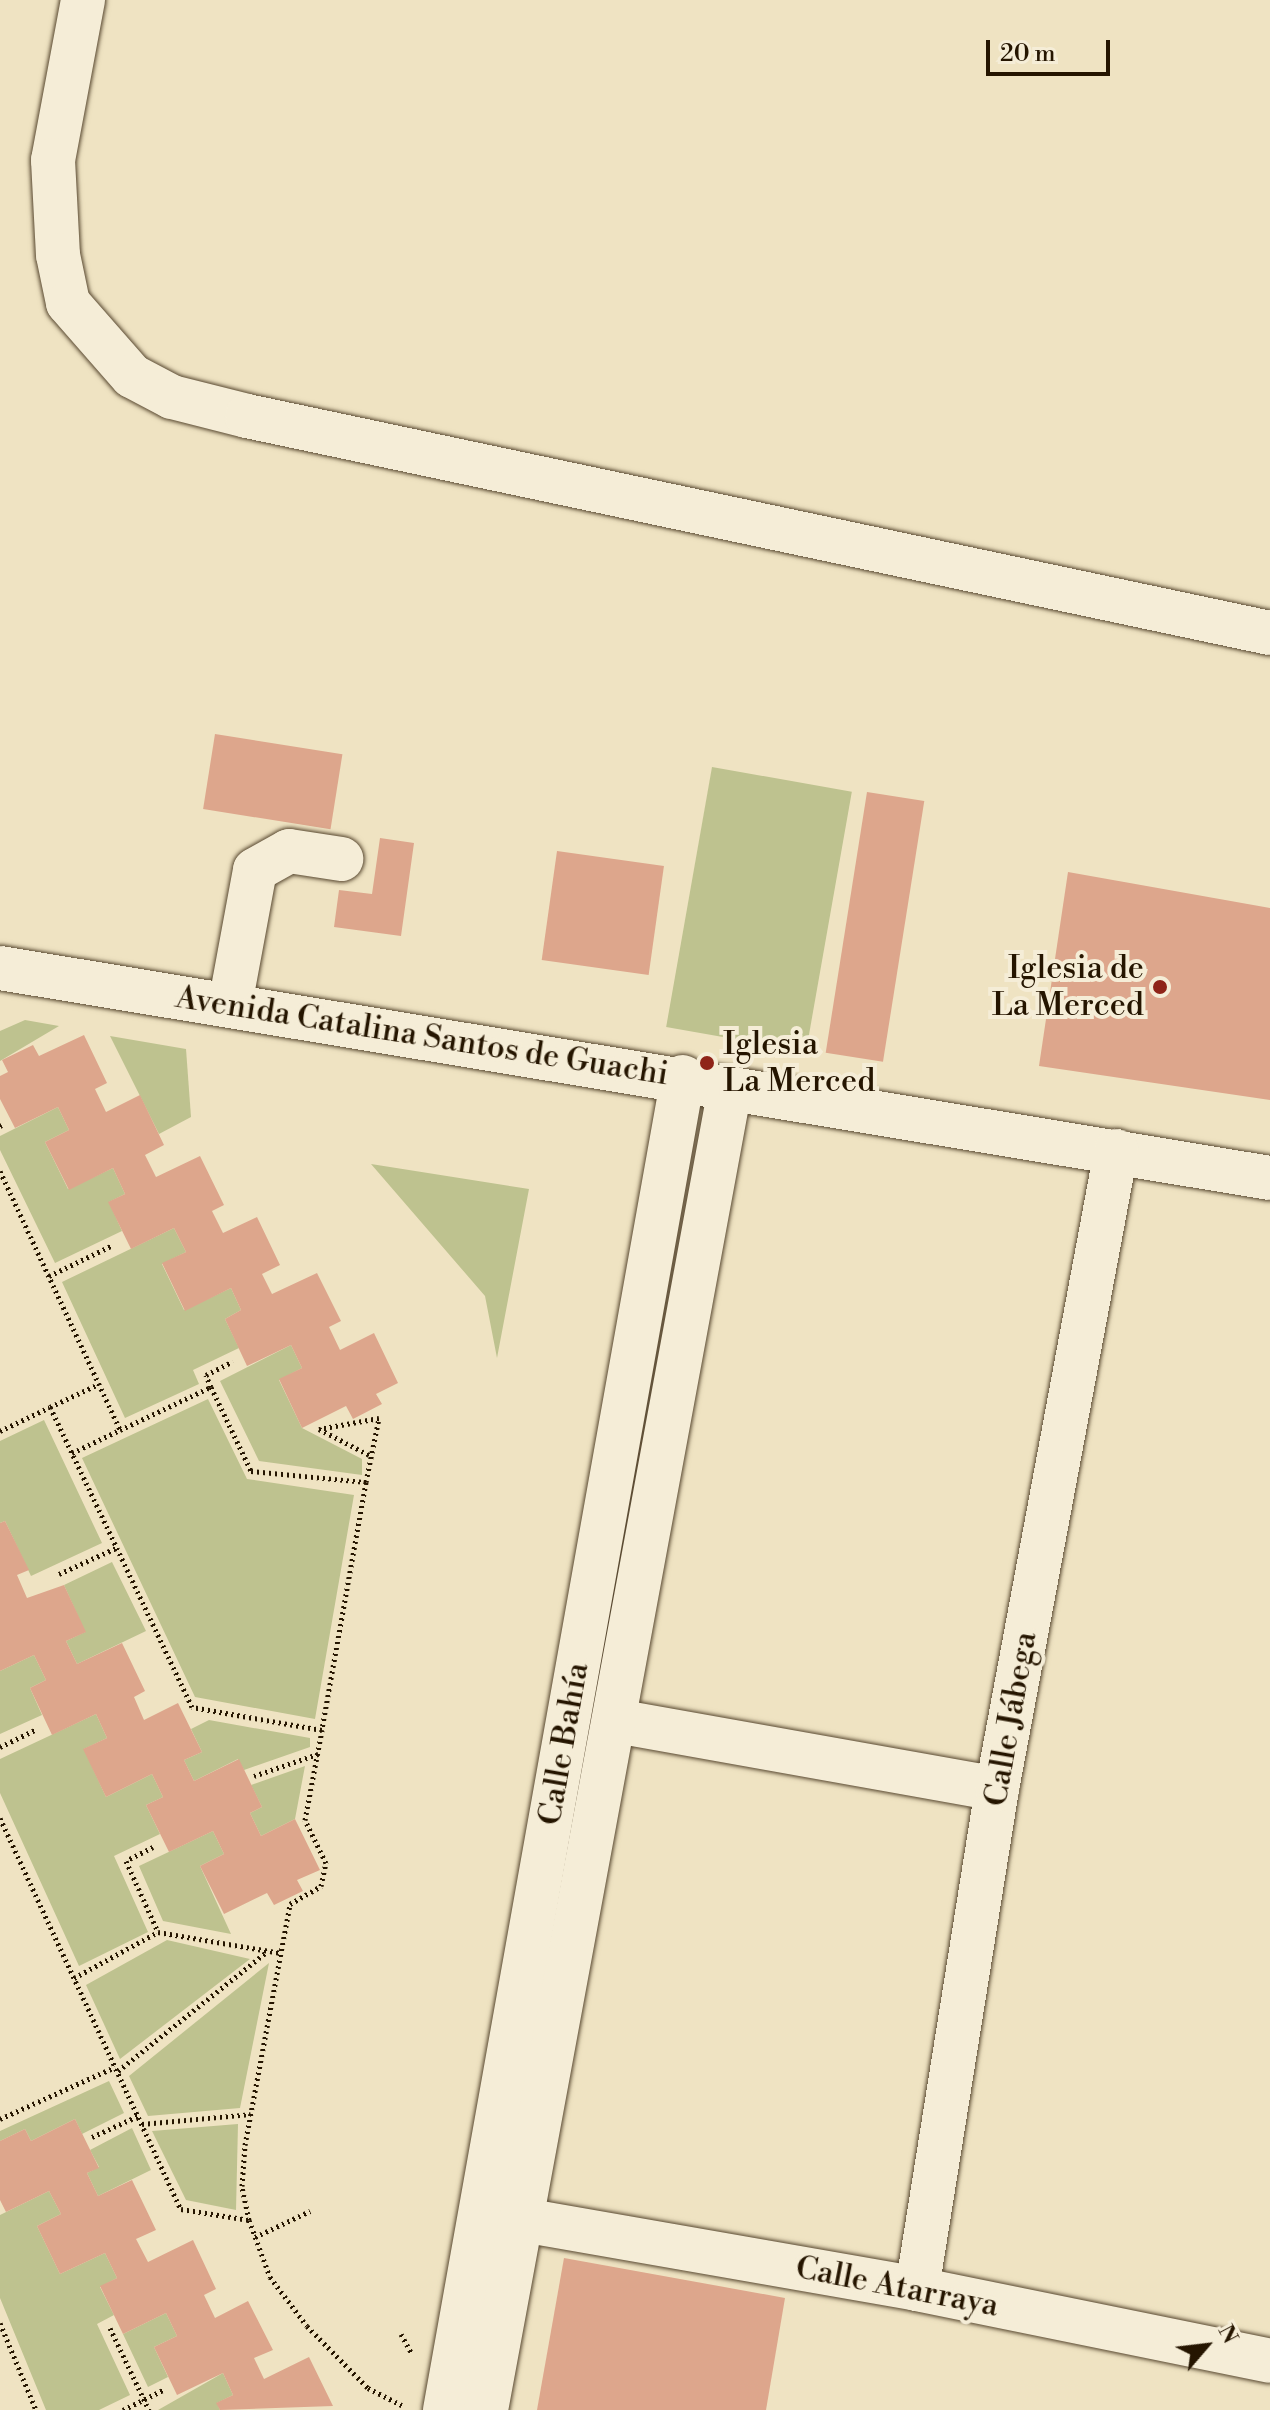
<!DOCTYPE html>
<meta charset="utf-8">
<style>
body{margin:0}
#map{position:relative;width:1270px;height:2410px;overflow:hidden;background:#efe3c2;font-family:"Libre Bodoni",serif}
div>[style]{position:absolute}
.green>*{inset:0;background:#bec28f;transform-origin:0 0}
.building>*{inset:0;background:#dda68c;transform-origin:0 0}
.path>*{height:5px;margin-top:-2.5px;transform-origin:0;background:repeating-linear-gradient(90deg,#251500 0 2px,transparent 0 6px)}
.roads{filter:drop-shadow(0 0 2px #584830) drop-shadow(0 0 2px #584830)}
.minor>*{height:44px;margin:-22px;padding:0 22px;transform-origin:22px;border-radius:22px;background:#f5edd7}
.dots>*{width:22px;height:22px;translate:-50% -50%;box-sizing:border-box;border:4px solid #f5edd7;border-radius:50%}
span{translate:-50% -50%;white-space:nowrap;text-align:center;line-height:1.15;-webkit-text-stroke:8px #f5edd7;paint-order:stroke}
.poi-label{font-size:32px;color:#251500}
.right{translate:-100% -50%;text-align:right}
.left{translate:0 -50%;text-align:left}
.street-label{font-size:32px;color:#251500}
.north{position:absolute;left:1166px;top:2306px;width:80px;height:80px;-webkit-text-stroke:6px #f5edd7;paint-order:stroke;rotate:62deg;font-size:22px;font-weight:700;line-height:32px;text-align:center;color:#251500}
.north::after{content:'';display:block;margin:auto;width:28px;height:36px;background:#251500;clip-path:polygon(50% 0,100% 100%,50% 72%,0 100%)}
.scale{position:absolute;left:986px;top:40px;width:124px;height:36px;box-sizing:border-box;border:4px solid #251500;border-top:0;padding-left:10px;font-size:24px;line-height:28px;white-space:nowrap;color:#251500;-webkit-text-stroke:6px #f5edd7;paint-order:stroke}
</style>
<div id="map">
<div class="green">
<i style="left:712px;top:767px;width:142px;height:264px;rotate:10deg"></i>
<i style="clip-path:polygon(25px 1020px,59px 1026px,0 1061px,0 1031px)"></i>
<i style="clip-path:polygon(110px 1036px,186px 1049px,191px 1117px,159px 1134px)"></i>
<i style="clip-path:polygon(58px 1107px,69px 1130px,45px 1142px,68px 1189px,113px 1168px,125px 1194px,109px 1202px,122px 1231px,55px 1263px,0 1150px,0 1136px)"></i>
<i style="clip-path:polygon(371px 1164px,529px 1189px,497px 1358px,485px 1296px)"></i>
<i style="clip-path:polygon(174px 1228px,186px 1252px,162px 1264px,184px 1310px,231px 1288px,241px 1310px,225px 1319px,239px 1348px,193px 1370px,199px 1384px,125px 1418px,62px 1282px)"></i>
<i style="clip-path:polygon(291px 1345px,302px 1368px,279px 1380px,302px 1428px,362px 1459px,362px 1475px,259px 1461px,220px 1381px)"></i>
<i style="clip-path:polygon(208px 1399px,247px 1479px,354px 1495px,315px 1719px,195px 1697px,82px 1458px)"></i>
<i style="clip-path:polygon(44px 1420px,102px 1543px,31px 1576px,5px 1521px,0 1523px,0 1441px)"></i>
<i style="clip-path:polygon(112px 1562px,146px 1631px,77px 1664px,66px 1641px,85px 1632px,64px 1585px)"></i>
<i style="clip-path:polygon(34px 1655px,46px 1680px,30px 1688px,42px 1715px,0 1734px,0 1671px)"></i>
<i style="clip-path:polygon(96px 1714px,107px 1738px,84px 1749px,106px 1797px,152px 1774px,163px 1797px,146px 1805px,160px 1834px,114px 1856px,148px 1932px,79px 1966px,0 1793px,0 1759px)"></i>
<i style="clip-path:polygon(209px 1720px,310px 1738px,310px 1747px,244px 1770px,238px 1759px,194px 1781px,184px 1760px,202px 1752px,191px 1729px)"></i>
<i style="clip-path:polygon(305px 1766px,295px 1819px,261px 1836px,250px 1813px,262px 1807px,251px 1785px)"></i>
<i style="clip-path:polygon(213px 1831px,224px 1854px,200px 1866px,231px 1934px,163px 1921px,139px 1866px)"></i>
<i style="clip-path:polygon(167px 1940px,250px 1959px,120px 2059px,86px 1985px)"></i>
<i style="clip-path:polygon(269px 1963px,240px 2108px,148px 2116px,129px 2076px)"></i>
<i style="clip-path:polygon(109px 2081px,124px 2113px,82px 2134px,75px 2119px,31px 2141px,25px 2129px,0 2141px,0 2131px)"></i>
<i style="clip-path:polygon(238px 2124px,236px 2210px,186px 2200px,152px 2131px)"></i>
<i style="clip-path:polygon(132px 2128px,151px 2170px,98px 2196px,87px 2173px,99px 2167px,90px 2150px)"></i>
<i style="clip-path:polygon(49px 2191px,61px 2214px,37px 2226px,60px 2274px,105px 2253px,117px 2278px,100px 2287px,114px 2315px,97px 2324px,130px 2395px,99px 2410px,46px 2410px,0 2298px,0 2215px)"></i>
<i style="clip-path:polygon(166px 2313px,177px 2336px,154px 2347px,168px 2377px,148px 2387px,123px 2334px)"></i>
<i style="clip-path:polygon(223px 2373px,233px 2395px,217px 2403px,220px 2410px,158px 2410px)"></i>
</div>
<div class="building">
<i style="left:215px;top:734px;width:129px;height:76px;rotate:9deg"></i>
<i style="left:867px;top:792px;width:58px;height:264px;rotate:9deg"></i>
<i style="clip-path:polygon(380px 838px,414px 843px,401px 936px,334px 927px,339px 890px,372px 894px)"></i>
<i style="left:557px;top:851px;width:108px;height:110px;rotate:8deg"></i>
<i style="clip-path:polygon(1068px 872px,1270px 908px,1270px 1100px,1039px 1066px)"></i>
<i style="clip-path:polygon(84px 1035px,107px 1083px,95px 1089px,106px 1112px,140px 1095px,164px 1145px,145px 1155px,156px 1177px,200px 1156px,224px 1205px,212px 1211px,223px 1233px,257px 1217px,280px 1265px,262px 1274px,272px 1294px,317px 1273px,341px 1321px,329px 1327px,340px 1350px,374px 1333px,398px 1383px,376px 1394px,382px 1404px,353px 1419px,346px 1406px,302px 1428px,279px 1379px,302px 1368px,291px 1345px,247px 1366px,225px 1319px,241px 1310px,231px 1288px,185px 1311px,162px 1263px,186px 1252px,174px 1228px,131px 1249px,108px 1202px,125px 1194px,113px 1168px,69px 1190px,45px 1142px,69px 1130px,58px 1107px,15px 1128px,0 1099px,0 1076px,8px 1072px,2px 1060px,33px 1045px,39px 1056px)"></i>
<i style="clip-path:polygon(5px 1521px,29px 1570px,17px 1575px,27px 1598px,64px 1585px,86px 1632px,66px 1641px,77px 1664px,122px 1643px,145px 1691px,134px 1697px,144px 1720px,178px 1703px,202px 1752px,184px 1760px,194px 1781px,239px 1759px,262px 1807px,250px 1813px,261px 1836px,295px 1819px,320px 1870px,297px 1880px,303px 1891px,274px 1905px,267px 1893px,224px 1914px,200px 1866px,224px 1854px,213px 1831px,169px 1852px,146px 1805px,163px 1797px,152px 1774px,106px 1797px,83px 1749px,107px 1738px,96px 1714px,52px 1735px,30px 1688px,46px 1680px,34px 1655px,0 1671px,0 1523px)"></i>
<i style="clip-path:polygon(75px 2119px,99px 2168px,87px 2173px,98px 2196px,132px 2180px,156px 2230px,136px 2239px,148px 2262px,193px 2240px,216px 2289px,204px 2295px,215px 2318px,248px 2301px,273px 2350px,254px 2358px,264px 2379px,309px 2357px,333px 2406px,220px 2410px,216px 2403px,233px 2395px,223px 2373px,177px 2395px,154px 2347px,177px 2336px,166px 2313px,123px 2334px,100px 2286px,117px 2278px,105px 2253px,60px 2274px,37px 2226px,61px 2214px,49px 2191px,6px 2212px,0 2200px,0 2141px,25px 2129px,31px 2141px)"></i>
<i style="clip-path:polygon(564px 2258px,785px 2298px,766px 2410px,537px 2410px)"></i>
</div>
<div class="path">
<i style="left:0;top:1126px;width:2px;rotate:-27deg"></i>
<i style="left:0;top:1171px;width:285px;rotate:65.1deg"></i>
<i style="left:120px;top:1430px;width:101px;rotate:-25.3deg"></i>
<i style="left:211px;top:1387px;width:93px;rotate:64.5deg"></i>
<i style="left:251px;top:1471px;width:116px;rotate:5.5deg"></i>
<i style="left:366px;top:1482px;width:252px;rotate:100.1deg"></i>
<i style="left:322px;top:1730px;width:132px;rotate:-170deg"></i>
<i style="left:192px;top:1707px;width:332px;rotate:-115.3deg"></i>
<i style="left:50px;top:1407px;width:54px;rotate:-25.1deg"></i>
<i style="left:49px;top:1276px;width:71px;rotate:-25.8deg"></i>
<i style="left:211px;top:1387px;width:13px;rotate:-113deg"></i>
<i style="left:206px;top:1375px;width:30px;rotate:-27deg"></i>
<i style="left:0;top:1431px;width:55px;rotate:-25.6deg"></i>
<i style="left:72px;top:1453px;width:53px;rotate:-25.6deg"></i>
<i style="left:366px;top:1482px;width:65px;rotate:-78.5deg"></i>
<i style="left:379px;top:1418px;width:61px;rotate:169.6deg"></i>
<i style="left:319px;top:1429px;width:59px;rotate:27.4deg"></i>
<i style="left:59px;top:1574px;width:63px;rotate:-24.5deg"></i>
<i style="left:0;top:1747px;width:41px;rotate:-25.9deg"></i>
<i style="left:254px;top:1776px;width:68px;rotate:-19deg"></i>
<i style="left:0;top:1818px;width:431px;rotate:65.2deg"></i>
<i style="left:181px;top:2209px;width:69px;rotate:9.2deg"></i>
<i style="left:249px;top:2220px;width:35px;rotate:-102deg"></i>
<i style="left:242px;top:2186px;width:41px;rotate:-85.8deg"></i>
<i style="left:245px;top:2145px;width:245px;rotate:-79.4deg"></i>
<i style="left:290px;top:1904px;width:36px;rotate:-30deg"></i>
<i style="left:321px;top:1886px;width:24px;rotate:-78deg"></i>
<i style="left:326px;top:1863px;width:48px;rotate:-116deg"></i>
<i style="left:305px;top:1820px;width:92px;rotate:-79.3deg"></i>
<i style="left:153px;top:1847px;width:30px;rotate:153deg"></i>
<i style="left:126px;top:1861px;width:78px;rotate:65.7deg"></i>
<i style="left:74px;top:1978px;width:96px;rotate:-28.7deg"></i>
<i style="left:158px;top:1932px;width:125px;rotate:9.7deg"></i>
<i style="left:118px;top:2071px;width:192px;rotate:-38.7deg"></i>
<i style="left:0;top:2119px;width:126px;rotate:-24.3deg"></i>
<i style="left:142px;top:2124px;width:109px;rotate:-5.2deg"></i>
<i style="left:92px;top:2137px;width:51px;rotate:-24.5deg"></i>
<i style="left:249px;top:2220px;width:61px;rotate:69.8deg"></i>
<i style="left:270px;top:2277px;width:61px;rotate:52.9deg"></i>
<i style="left:307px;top:2326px;width:87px;rotate:45.5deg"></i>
<i style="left:368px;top:2388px;width:38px;rotate:27deg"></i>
<i style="left:255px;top:2237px;width:61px;rotate:-25.3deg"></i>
<i style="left:0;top:2323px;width:94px;rotate:67.5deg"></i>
<i style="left:110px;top:2328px;width:91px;rotate:64.6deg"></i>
<i style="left:401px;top:2334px;width:21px;rotate:61deg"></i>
<i style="left:123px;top:2410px;width:47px;rotate:-26.6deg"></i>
</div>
<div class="roads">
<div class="minor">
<i style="left:83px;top:0;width:163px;rotate:100.6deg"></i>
<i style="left:53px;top:160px;width:95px;rotate:87deg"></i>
<i style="left:58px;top:255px;width:49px;rotate:78.2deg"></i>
<i style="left:68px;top:303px;width:97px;rotate:48.8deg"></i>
<i style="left:132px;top:376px;width:45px;rotate:27.7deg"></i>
<i style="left:172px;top:397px;width:77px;rotate:14.2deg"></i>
<i style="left:247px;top:416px;width:1046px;rotate:11.98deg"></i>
<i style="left:0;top:968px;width:1287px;rotate:9.39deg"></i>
<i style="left:230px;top:1005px;width:137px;rotate:-79.5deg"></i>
<i style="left:255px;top:870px;width:39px;rotate:-29deg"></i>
<i style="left:289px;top:851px;width:53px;rotate:8.7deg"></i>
<i style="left:616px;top:1721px;width:387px;rotate:10.1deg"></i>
<i style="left:496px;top:2233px;width:30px;rotate:-26deg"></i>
<i style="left:523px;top:2220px;width:400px;rotate:9.9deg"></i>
<i style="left:917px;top:2289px;width:360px;rotate:11.5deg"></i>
<i style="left:917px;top:2289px;width:506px;rotate:-80.91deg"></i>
<i style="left:997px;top:1789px;width:649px;rotate:-79.43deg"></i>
<i style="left:445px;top:2410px;width:1354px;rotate:-79.88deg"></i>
<i style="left:486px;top:2410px;width:1344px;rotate:-79.54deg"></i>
</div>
</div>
<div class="dots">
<i style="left:1160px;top:987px;background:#8f2418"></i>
<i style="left:707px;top:1063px;background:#8f2418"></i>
</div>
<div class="poi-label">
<span class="right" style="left:1144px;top:987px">Iglesia de<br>La Merced</span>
<span class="left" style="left:723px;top:1063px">Iglesia<br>La Merced</span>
</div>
<div class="street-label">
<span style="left:422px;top:1036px;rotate:9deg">Avenida Catalina Santos de Guachi</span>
<span style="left:1011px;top:1719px;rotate:-80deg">Calle Jábega</span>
<span style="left:564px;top:1744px;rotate:-80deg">Calle Bahía</span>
<span style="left:897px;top:2287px;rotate:11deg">Calle Atarraya</span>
</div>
<div class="north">N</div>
<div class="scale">20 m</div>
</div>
